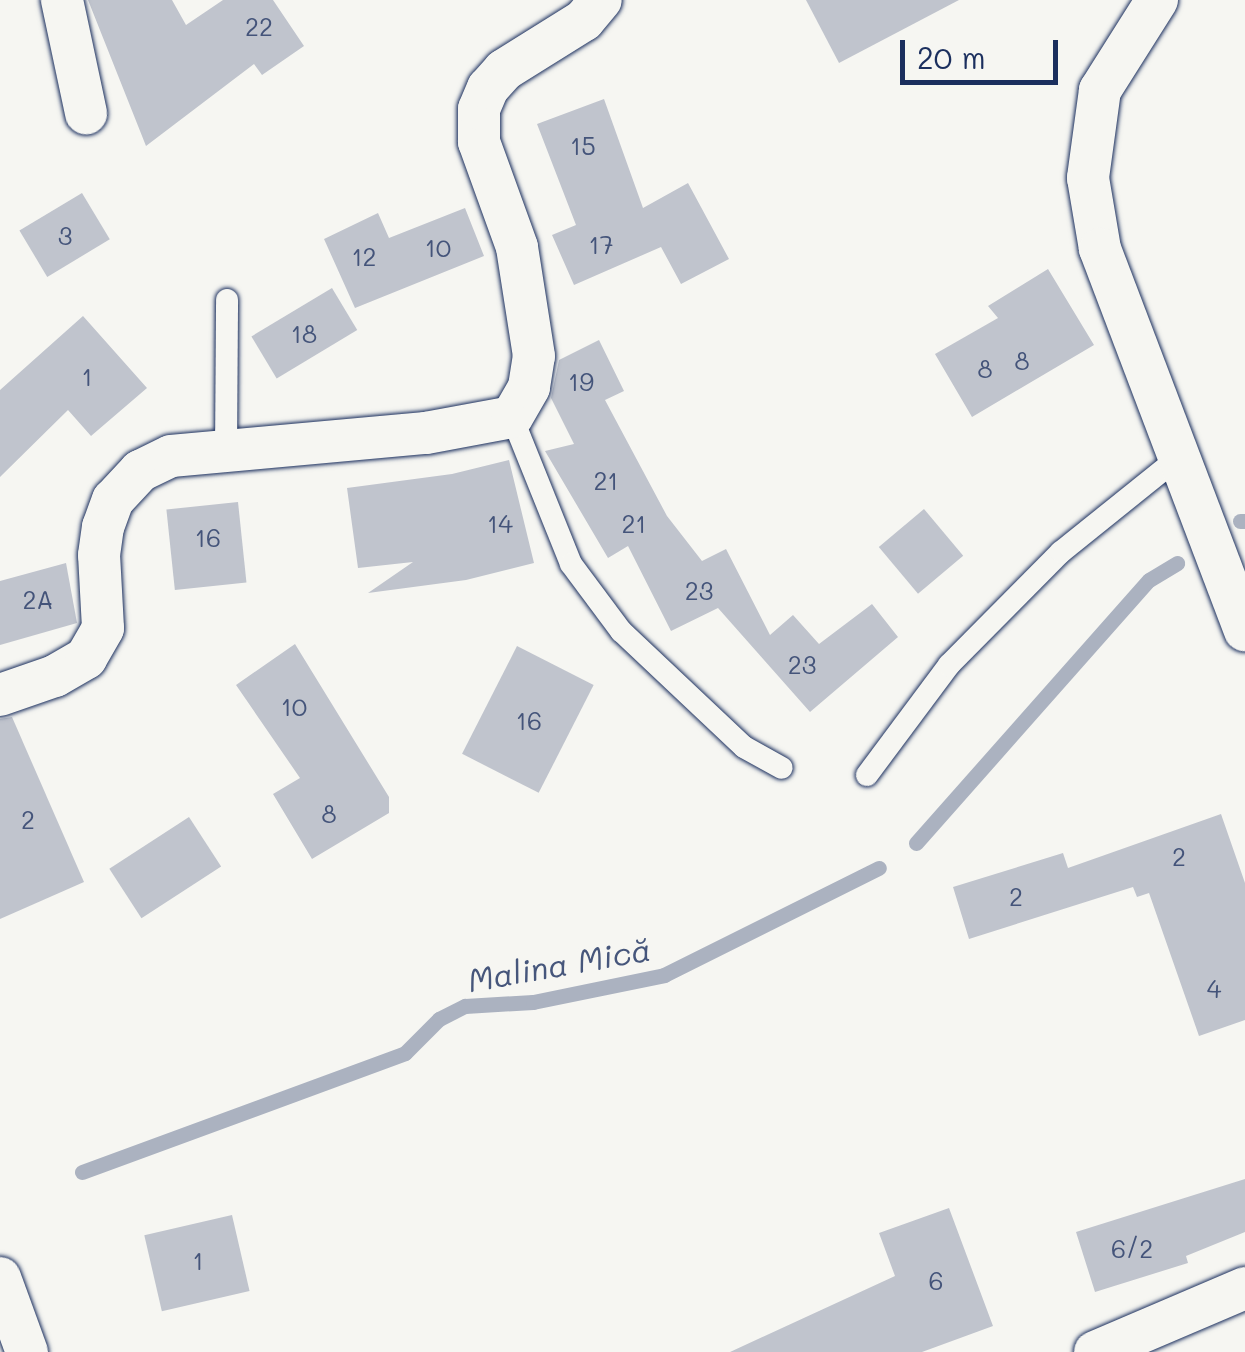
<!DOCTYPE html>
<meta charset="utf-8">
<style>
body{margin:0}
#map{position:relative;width:1245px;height:1352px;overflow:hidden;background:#f6f6f2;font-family:Mali,sans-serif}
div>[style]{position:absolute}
.stream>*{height:15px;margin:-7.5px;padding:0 7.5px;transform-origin:7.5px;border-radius:7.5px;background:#abb2c0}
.building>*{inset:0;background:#c0c4cd;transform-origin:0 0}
.roads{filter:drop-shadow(0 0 2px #1b2f5e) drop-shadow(0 0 2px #1b2f5e)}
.service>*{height:22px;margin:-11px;padding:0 11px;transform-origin:11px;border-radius:11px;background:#f6f6f2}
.minor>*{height:42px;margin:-21px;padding:0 21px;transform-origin:21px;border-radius:21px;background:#f6f6f2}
span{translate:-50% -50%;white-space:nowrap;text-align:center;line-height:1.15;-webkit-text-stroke:8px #f6f6f2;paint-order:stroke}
.number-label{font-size:25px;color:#44547a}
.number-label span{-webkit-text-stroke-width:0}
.water-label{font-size:32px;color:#46567b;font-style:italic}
.scale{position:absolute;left:900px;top:40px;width:158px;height:45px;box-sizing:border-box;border:5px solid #1b2f5e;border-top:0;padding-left:12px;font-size:30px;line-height:35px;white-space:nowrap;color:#1b2f5e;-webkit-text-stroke:8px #f6f6f2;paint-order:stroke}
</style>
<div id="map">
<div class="stream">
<i style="left:1240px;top:521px;width:5px"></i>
<i style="left:916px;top:843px;width:351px;rotate:-48.5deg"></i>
<i style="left:1149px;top:580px;width:33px;rotate:-31deg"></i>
<i style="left:82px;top:1172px;width:344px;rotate:-20.2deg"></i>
<i style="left:405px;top:1053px;width:48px;rotate:-45deg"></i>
<i style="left:439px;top:1019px;width:29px;rotate:-27deg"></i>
<i style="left:465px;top:1006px;width:68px;rotate:-3.4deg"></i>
<i style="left:533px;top:1002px;width:134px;rotate:-11.6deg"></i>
<i style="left:664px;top:975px;width:240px;rotate:-26.5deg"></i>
</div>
<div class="building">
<i style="clip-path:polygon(88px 0,172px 0,186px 25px,223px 0,273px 0,304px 46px,262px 75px,254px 64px,146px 146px)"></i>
<i style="clip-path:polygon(806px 0,959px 0,839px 63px)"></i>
<i style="clip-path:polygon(604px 99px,643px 208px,688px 183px,729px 259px,681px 284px,661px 247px,574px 285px,552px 235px,576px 225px,537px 124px)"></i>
<i style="left:82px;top:193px;width:54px;height:73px;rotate:59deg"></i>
<i style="clip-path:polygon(465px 208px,484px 256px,355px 308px,324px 239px,378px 213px,389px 238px)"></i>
<i style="clip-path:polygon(1048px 269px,1094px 345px,972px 417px,935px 354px,998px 318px,988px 306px)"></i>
<i style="left:332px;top:288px;width:49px;height:94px;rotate:59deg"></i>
<i style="clip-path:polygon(83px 316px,147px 388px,91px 436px,68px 410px,0 477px,0 390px)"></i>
<i style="clip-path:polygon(599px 340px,624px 391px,605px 400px,667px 516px,702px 561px,726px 549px,770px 635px,793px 615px,819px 644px,872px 604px,898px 637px,810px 712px,718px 608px,671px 631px,628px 546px,608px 558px,545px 451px,574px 444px,551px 398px,559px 360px)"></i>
<i style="clip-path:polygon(509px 460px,534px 563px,466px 580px,368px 593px,413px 562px,358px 568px,347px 488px,452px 474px)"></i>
<i style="left:238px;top:502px;width:81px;height:72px;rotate:84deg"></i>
<i style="left:924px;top:509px;width:61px;height:59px;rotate:50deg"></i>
<i style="clip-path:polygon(66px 563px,77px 623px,0 645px,0 581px)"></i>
<i style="clip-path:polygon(295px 644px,389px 797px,389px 813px,312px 859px,273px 794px,300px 778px,236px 685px)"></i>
<i style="left:517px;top:646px;width:86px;height:121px;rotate:27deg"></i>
<i style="clip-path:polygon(12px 717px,84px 882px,0 919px,0 719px)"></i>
<i style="clip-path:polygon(1221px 814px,1245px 883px,1245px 1020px,1199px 1036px,1149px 893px,1137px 897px,1133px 887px,969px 939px,953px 887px,1063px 853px,1068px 868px)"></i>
<i style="left:189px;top:817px;width:59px;height:95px;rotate:57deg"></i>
<i style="clip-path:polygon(1245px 1179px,1245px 1232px,1186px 1256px,1188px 1263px,1095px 1292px,1076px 1232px)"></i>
<i style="clip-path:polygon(949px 1208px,993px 1326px,922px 1352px,730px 1352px,895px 1276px,879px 1233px)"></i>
<i style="left:232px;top:1215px;width:78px;height:90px;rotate:77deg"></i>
</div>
<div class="roads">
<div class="service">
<i style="left:512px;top:417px;width:158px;rotate:68.1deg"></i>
<i style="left:571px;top:564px;width:84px;rotate:53.3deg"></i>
<i style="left:621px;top:631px;width:169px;rotate:43.3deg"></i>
<i style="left:744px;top:747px;width:43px;rotate:28.9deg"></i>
<i style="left:226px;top:452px;width:152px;rotate:-89.6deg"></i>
<i style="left:867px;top:775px;width:137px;rotate:-53.3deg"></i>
<i style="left:949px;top:665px;width:159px;rotate:-45.3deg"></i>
<i style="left:1061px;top:552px;width:151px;rotate:-38.8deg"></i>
</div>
<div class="minor">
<i style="left:62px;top:0;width:116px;rotate:78deg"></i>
<i style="left:1157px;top:0;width:107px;rotate:122.3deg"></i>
<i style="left:1100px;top:90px;width:89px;rotate:97.8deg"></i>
<i style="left:1088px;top:178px;width:72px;rotate:80.4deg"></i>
<i style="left:1100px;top:249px;width:408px;rotate:69.2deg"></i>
<i style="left:0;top:695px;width:58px;rotate:-19.1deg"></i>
<i style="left:55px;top:676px;width:36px;rotate:-30deg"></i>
<i style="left:86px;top:658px;width:34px;rotate:-60deg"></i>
<i style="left:103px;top:628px;width:73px;rotate:-93.1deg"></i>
<i style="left:99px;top:555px;width:28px;rotate:-82deg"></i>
<i style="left:103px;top:527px;width:29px;rotate:-70deg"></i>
<i style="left:113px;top:500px;width:40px;rotate:-47deg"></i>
<i style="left:140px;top:471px;width:34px;rotate:-26deg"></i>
<i style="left:171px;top:456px;width:256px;rotate:-5.2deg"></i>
<i style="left:426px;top:433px;width:87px;rotate:-10.5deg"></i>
<i style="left:512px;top:417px;width:34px;rotate:-60deg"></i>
<i style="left:529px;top:387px;width:31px;rotate:-81deg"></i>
<i style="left:534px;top:356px;width:110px;rotate:-98.9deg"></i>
<i style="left:517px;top:247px;width:112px;rotate:-109.9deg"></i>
<i style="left:479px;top:142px;width:33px;rotate:-90deg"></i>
<i style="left:479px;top:109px;width:23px;rotate:-67deg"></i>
<i style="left:488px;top:88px;width:24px;rotate:-48deg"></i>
<i style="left:504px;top:70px;width:94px;rotate:-32deg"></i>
<i style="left:584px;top:20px;width:26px;rotate:-50deg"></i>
<i style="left:0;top:1278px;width:79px;rotate:70deg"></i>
<i style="left:1095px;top:1352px;width:163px;rotate:-23.1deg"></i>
</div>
</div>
<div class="number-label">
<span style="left:259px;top:26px">22</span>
<span style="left:583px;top:145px">15</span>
<span style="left:65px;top:235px">3</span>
<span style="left:601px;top:244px">17</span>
<span style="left:438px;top:247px">10</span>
<span style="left:364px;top:256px">12</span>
<span style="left:304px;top:333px">18</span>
<span style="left:1022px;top:360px">8</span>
<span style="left:985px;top:368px">8</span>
<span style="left:87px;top:376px">1</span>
<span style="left:581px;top:381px">19</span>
<span style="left:606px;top:480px">21</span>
<span style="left:500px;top:523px">14</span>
<span style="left:634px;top:523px">21</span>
<span style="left:208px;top:537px">16</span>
<span style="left:699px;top:590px">23</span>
<span style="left:38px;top:599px">2A</span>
<span style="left:802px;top:664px">23</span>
<span style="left:294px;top:706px">10</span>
<span style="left:529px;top:720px">16</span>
<span style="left:329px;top:813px">8</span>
<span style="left:28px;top:819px">2</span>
<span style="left:1179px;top:856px">2</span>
<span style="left:1016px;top:896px">2</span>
<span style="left:1214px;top:988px">4</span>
<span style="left:1132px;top:1248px">6/2</span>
<span style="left:198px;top:1260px">1</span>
<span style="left:936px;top:1280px">6</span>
</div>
<div class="water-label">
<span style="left:559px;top:964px;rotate:-10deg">Malina Mică</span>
</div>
<div class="scale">20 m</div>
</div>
